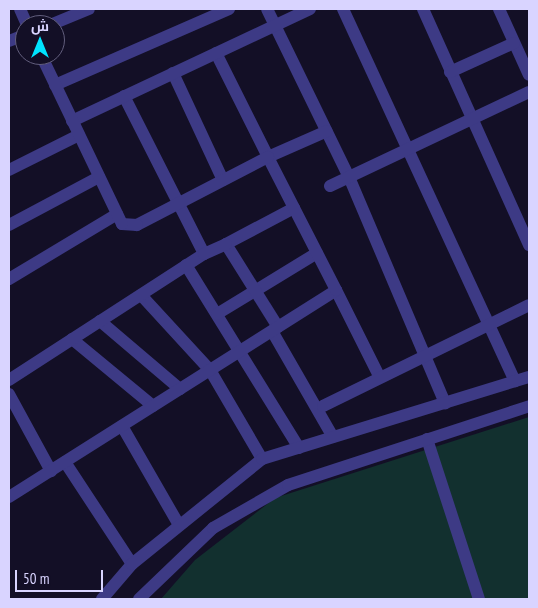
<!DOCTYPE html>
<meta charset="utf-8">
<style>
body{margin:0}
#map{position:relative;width:538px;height:608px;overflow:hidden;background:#130f26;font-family:"PT Sans Narrow",Cairo,sans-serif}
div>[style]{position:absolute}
.green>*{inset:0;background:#12302f}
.minor>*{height:12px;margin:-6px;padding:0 6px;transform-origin:6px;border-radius:6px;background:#3d3a85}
span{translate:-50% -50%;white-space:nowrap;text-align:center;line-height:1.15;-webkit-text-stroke:5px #130f26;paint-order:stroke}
.frame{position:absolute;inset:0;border:10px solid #d9d4ff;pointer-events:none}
.north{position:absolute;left:15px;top:15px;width:50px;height:50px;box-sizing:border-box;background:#130f26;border:1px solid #625e7d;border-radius:50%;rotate:0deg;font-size:14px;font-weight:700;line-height:20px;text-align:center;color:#d9d4ff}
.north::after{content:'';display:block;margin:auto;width:18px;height:22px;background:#00e5ff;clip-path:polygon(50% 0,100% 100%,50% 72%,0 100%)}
.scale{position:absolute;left:15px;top:570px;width:88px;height:22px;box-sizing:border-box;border:2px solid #d9d4ff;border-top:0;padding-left:6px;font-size:15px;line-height:18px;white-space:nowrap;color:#d9d4ff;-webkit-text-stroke:4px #130f26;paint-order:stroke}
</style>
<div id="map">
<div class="green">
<i style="clip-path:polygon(529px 417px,529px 599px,161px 599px,195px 560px,275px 498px)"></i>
</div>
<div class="minor">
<i style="left:20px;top:9px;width:17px;rotate:66deg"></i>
<i style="left:267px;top:9px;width:187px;rotate:64deg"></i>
<i style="left:349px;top:177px;width:246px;rotate:67deg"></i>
<i style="left:343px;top:9px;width:410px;rotate:65.2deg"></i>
<i style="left:423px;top:9px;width:259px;rotate:65.8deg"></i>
<i style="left:499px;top:9px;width:72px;rotate:65.6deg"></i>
<i style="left:50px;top:25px;width:42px;rotate:-22.3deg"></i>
<i style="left:9px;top:41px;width:17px;rotate:-21deg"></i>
<i style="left:216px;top:53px;width:116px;rotate:63.4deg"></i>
<i style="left:268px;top:157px;width:64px;rotate:-23.8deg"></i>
<i style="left:450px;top:72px;width:70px;rotate:-24.4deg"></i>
<i style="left:173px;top:73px;width:118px;rotate:65deg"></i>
<i style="left:55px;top:85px;width:190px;rotate:-23.6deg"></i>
<i style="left:124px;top:96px;width:177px;rotate:63.1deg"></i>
<i style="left:72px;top:121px;width:263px;rotate:-25.2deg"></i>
<i style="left:9px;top:170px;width:78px;rotate:-26.6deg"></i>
<i style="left:330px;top:186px;width:220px;rotate:-25.3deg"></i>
<i style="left:9px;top:225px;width:102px;rotate:-28.1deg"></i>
<i style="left:186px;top:265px;width:215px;rotate:58.3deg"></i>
<i style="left:9px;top:279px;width:126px;rotate:-31deg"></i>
<i style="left:336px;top:290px;width:96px;rotate:63.4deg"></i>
<i style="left:141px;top:295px;width:102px;rotate:47.4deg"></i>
<i style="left:210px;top:370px;width:103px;rotate:59.7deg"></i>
<i style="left:217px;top:314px;width:117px;rotate:-31.4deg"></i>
<i style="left:100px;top:321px;width:105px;rotate:40.4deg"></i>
<i style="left:278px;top:327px;width:98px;rotate:-122.1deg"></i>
<i style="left:226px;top:244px;width:77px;rotate:-27.9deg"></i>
<i style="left:272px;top:331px;width:122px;rotate:60.1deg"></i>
<i style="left:72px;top:339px;width:105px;rotate:39.6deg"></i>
<i style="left:9px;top:380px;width:232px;rotate:-32.9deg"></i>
<i style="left:204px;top:254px;width:24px;rotate:-24deg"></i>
<i style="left:9px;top:394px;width:88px;rotate:61.4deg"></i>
<i style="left:323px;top:406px;width:229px;rotate:-26.1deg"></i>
<i style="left:122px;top:426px;width:114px;rotate:60.1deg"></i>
<i style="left:427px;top:439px;width:168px;rotate:72deg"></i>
<i style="left:65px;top:462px;width:122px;rotate:56.7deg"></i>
<i style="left:9px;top:497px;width:387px;rotate:-32.3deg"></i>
<i style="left:336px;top:290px;width:149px;rotate:-117.1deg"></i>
<i style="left:268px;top:157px;width:148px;rotate:152.6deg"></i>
<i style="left:137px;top:225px;width:15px;rotate:-176deg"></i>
<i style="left:122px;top:224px;width:187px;rotate:-115.6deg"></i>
<i style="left:102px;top:599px;width:46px;rotate:-49.4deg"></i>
<i style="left:132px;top:564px;width:167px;rotate:-38.9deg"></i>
<i style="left:262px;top:459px;width:279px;rotate:-17.1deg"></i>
<i style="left:139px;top:599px;width:103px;rotate:-43.8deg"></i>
<i style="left:213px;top:528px;width:86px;rotate:-29.8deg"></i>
<i style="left:288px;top:485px;width:254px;rotate:-18.1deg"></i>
</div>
<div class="frame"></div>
<div class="north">ش</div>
<div class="scale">50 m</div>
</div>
